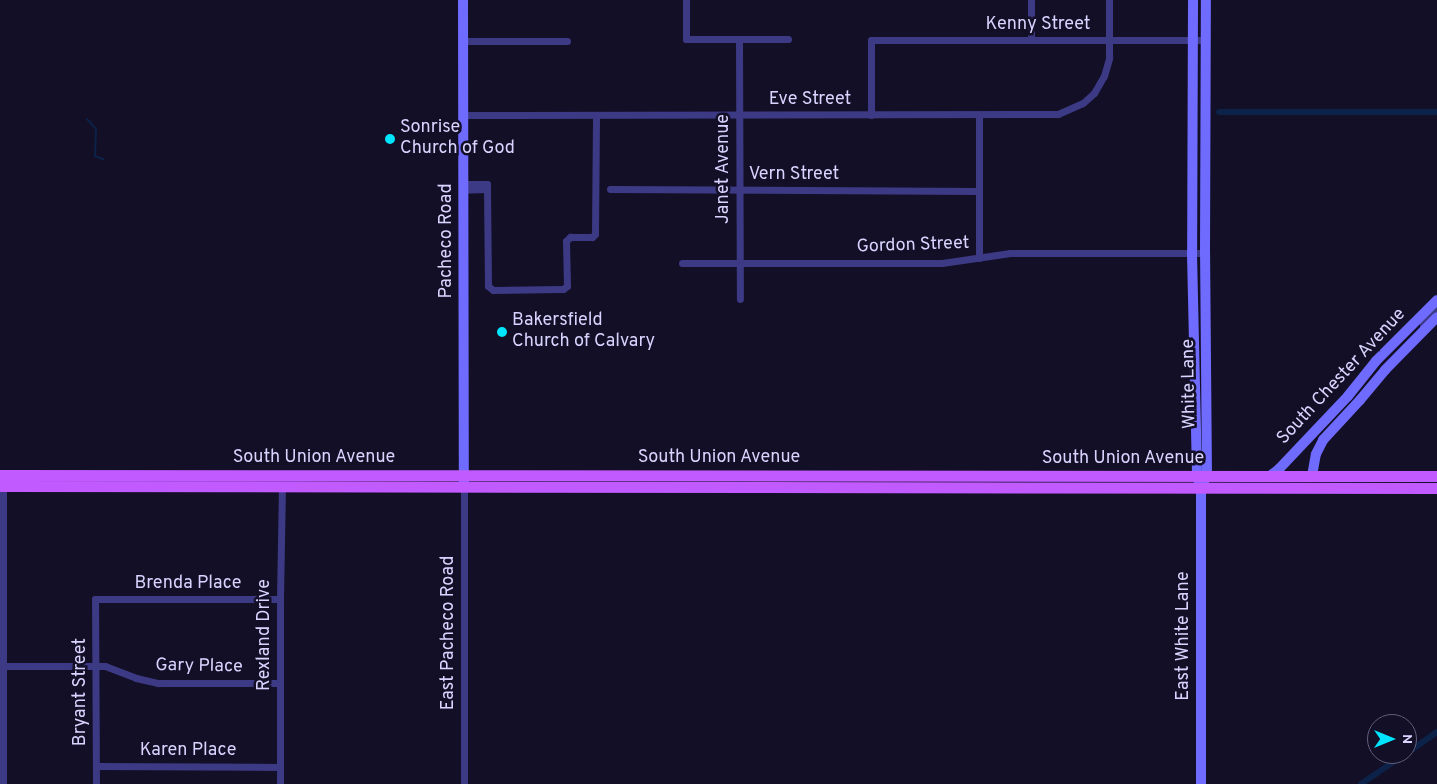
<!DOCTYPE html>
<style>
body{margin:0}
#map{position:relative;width:1437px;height:784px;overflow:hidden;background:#130f26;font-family:Overpass,sans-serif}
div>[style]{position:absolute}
.stream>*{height:2px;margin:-1px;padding:0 1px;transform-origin:1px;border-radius:1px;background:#0c2248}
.canal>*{height:6px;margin:-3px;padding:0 3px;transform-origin:3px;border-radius:3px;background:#0c2248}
.street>*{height:7px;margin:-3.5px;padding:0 3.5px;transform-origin:3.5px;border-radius:3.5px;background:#3d3a85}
.secondary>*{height:10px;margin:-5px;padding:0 5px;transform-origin:5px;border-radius:5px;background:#6f6bff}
.primary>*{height:11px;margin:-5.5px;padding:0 5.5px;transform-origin:5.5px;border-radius:5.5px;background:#c25bff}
.dots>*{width:14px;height:14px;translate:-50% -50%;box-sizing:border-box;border:2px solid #130f26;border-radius:50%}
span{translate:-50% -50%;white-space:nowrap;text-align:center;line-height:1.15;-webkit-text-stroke:5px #130f26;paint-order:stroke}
.street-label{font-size:18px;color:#d9d4ff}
.poi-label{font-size:18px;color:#d9d4ff}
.left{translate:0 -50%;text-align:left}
.north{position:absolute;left:1367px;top:714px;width:50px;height:50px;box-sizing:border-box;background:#130f26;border:1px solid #625e7d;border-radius:50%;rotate:90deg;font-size:14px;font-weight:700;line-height:20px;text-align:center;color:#d9d4ff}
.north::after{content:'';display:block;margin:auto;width:18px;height:22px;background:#00e5ff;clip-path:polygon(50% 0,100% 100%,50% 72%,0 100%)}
</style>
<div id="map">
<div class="stream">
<i style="left:87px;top:119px;width:13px;rotate:48deg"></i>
<i style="left:96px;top:129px;width:27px;rotate:92deg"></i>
<i style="left:95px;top:156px;width:9px;rotate:21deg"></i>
</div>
<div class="canal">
<i style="left:1219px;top:112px;width:218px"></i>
<i style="left:1407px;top:753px;width:37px;rotate:-35deg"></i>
<i style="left:1361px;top:784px;width:53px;rotate:-34.3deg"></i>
</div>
<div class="street">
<i style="left:686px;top:0;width:39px;rotate:90deg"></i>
<i style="left:686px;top:39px;width:102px"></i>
<i style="left:739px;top:39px;width:260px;rotate:89.8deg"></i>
<i style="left:1031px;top:40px;width:40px;rotate:-90deg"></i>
<i style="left:463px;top:41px;width:104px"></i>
<i style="left:463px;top:115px;width:595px;rotate:-0.1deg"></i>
<i style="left:1058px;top:114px;width:27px;rotate:-24deg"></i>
<i style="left:1083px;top:103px;width:15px;rotate:-42deg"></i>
<i style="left:1094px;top:93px;width:20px;rotate:-60deg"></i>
<i style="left:1104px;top:76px;width:19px;rotate:-74deg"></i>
<i style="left:1109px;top:58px;width:58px;rotate:-90deg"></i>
<i style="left:871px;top:115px;width:75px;rotate:-90deg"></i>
<i style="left:871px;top:40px;width:334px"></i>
<i style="left:463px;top:184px;width:24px"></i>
<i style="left:487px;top:184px;width:5px;rotate:90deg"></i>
<i style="left:487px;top:189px;width:24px;rotate:178deg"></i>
<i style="left:487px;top:189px;width:97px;rotate:89.4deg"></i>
<i style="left:488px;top:286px;width:6px;rotate:39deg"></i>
<i style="left:493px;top:290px;width:70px;rotate:-0.8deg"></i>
<i style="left:563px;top:289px;width:5px;rotate:-37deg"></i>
<i style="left:567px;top:286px;width:45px;rotate:-91.3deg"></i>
<i style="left:566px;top:241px;width:6px;rotate:-45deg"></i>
<i style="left:570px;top:237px;width:22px"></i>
<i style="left:592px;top:237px;width:4px;rotate:-45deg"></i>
<i style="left:595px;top:234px;width:119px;rotate:-89.5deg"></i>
<i style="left:610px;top:189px;width:369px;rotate:0.3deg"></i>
<i style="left:979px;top:258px;width:143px;rotate:-90deg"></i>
<i style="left:682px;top:263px;width:260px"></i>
<i style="left:942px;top:263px;width:69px;rotate:-8.4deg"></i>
<i style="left:1010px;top:253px;width:195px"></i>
<i style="left:1423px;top:331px;width:8px;rotate:-90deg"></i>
<i style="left:1423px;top:323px;width:20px;rotate:-45deg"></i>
<i style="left:464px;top:485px;width:299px;rotate:90deg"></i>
<i style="left:3px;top:486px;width:298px;rotate:90deg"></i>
<i style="left:0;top:666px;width:105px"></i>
<i style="left:105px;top:666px;width:33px;rotate:21deg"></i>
<i style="left:136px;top:678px;width:23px;rotate:13deg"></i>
<i style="left:158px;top:683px;width:122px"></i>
<i style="left:96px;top:766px;width:184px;rotate:0.3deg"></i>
<i style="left:96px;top:784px;width:185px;rotate:-90.3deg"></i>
<i style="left:95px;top:599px;width:185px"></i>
<i style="left:280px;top:784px;width:185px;rotate:-90deg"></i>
<i style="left:280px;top:599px;width:112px;rotate:-89deg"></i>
</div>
<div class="secondary">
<i style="left:463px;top:0;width:482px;rotate:89.9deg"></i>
<i style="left:1193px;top:0;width:254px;rotate:90.2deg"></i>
<i style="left:1192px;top:254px;width:222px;rotate:88.7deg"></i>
<i style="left:1197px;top:476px;width:13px;rotate:72deg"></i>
<i style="left:1201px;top:488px;width:296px;rotate:90deg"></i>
<i style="left:1270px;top:476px;width:11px;rotate:-38deg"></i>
<i style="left:1279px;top:469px;width:100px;rotate:-46.6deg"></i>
<i style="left:1348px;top:396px;width:45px;rotate:-51.3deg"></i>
<i style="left:1376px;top:361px;width:86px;rotate:-45deg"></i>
<i style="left:1312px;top:476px;width:22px;rotate:-80deg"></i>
<i style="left:1316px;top:454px;width:16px;rotate:-63deg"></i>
<i style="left:1323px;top:440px;width:54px;rotate:-47.2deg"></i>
<i style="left:1360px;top:400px;width:39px;rotate:-50deg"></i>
<i style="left:1385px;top:370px;width:74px;rotate:-45.5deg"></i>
<i style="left:1203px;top:483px;width:8px;rotate:-60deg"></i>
<i style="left:1207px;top:476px;width:223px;rotate:-90.5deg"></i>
<i style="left:1205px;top:253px;width:253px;rotate:-89.8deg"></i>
</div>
<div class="primary">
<i style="left:0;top:475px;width:1437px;rotate:0.04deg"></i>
<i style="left:0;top:486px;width:1437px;rotate:0.08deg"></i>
</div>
<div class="dots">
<i style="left:390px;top:139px;background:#00e5ff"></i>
<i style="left:502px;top:332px;background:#00e5ff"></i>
</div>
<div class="street-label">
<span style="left:1038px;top:25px">Kenny Street</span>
<span style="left:810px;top:100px">Eve Street</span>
<span style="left:724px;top:169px;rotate:-90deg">Janet Avenue</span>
<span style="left:794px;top:175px">Vern Street</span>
<span style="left:447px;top:241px;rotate:-90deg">Pacheco Road</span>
<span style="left:913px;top:246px;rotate:-2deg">Gordon Street</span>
<span style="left:1342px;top:377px;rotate:-47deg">South Chester Avenue</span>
<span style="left:1190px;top:384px;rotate:-91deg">White Lane</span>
<span style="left:314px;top:458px">South Union Avenue</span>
<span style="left:719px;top:458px">South Union Avenue</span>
<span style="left:1123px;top:459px">South Union Avenue</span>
<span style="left:188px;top:584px">Brenda Place</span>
<span style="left:449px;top:633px;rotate:-90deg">East Pacheco Road</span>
<span style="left:265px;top:635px;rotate:-90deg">Rexland Drive</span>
<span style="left:1184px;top:636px;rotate:-90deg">East White Lane</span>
<span style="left:199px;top:667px;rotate:1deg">Gary Place</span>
<span style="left:81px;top:692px;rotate:-90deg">Bryant Street</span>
<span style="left:188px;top:751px">Karen Place</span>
</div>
<div class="poi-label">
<span class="left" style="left:400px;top:139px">Sonrise<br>Church of God</span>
<span class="left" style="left:512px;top:332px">Bakersfield<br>Church of Calvary</span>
</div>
<div class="north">N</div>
</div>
